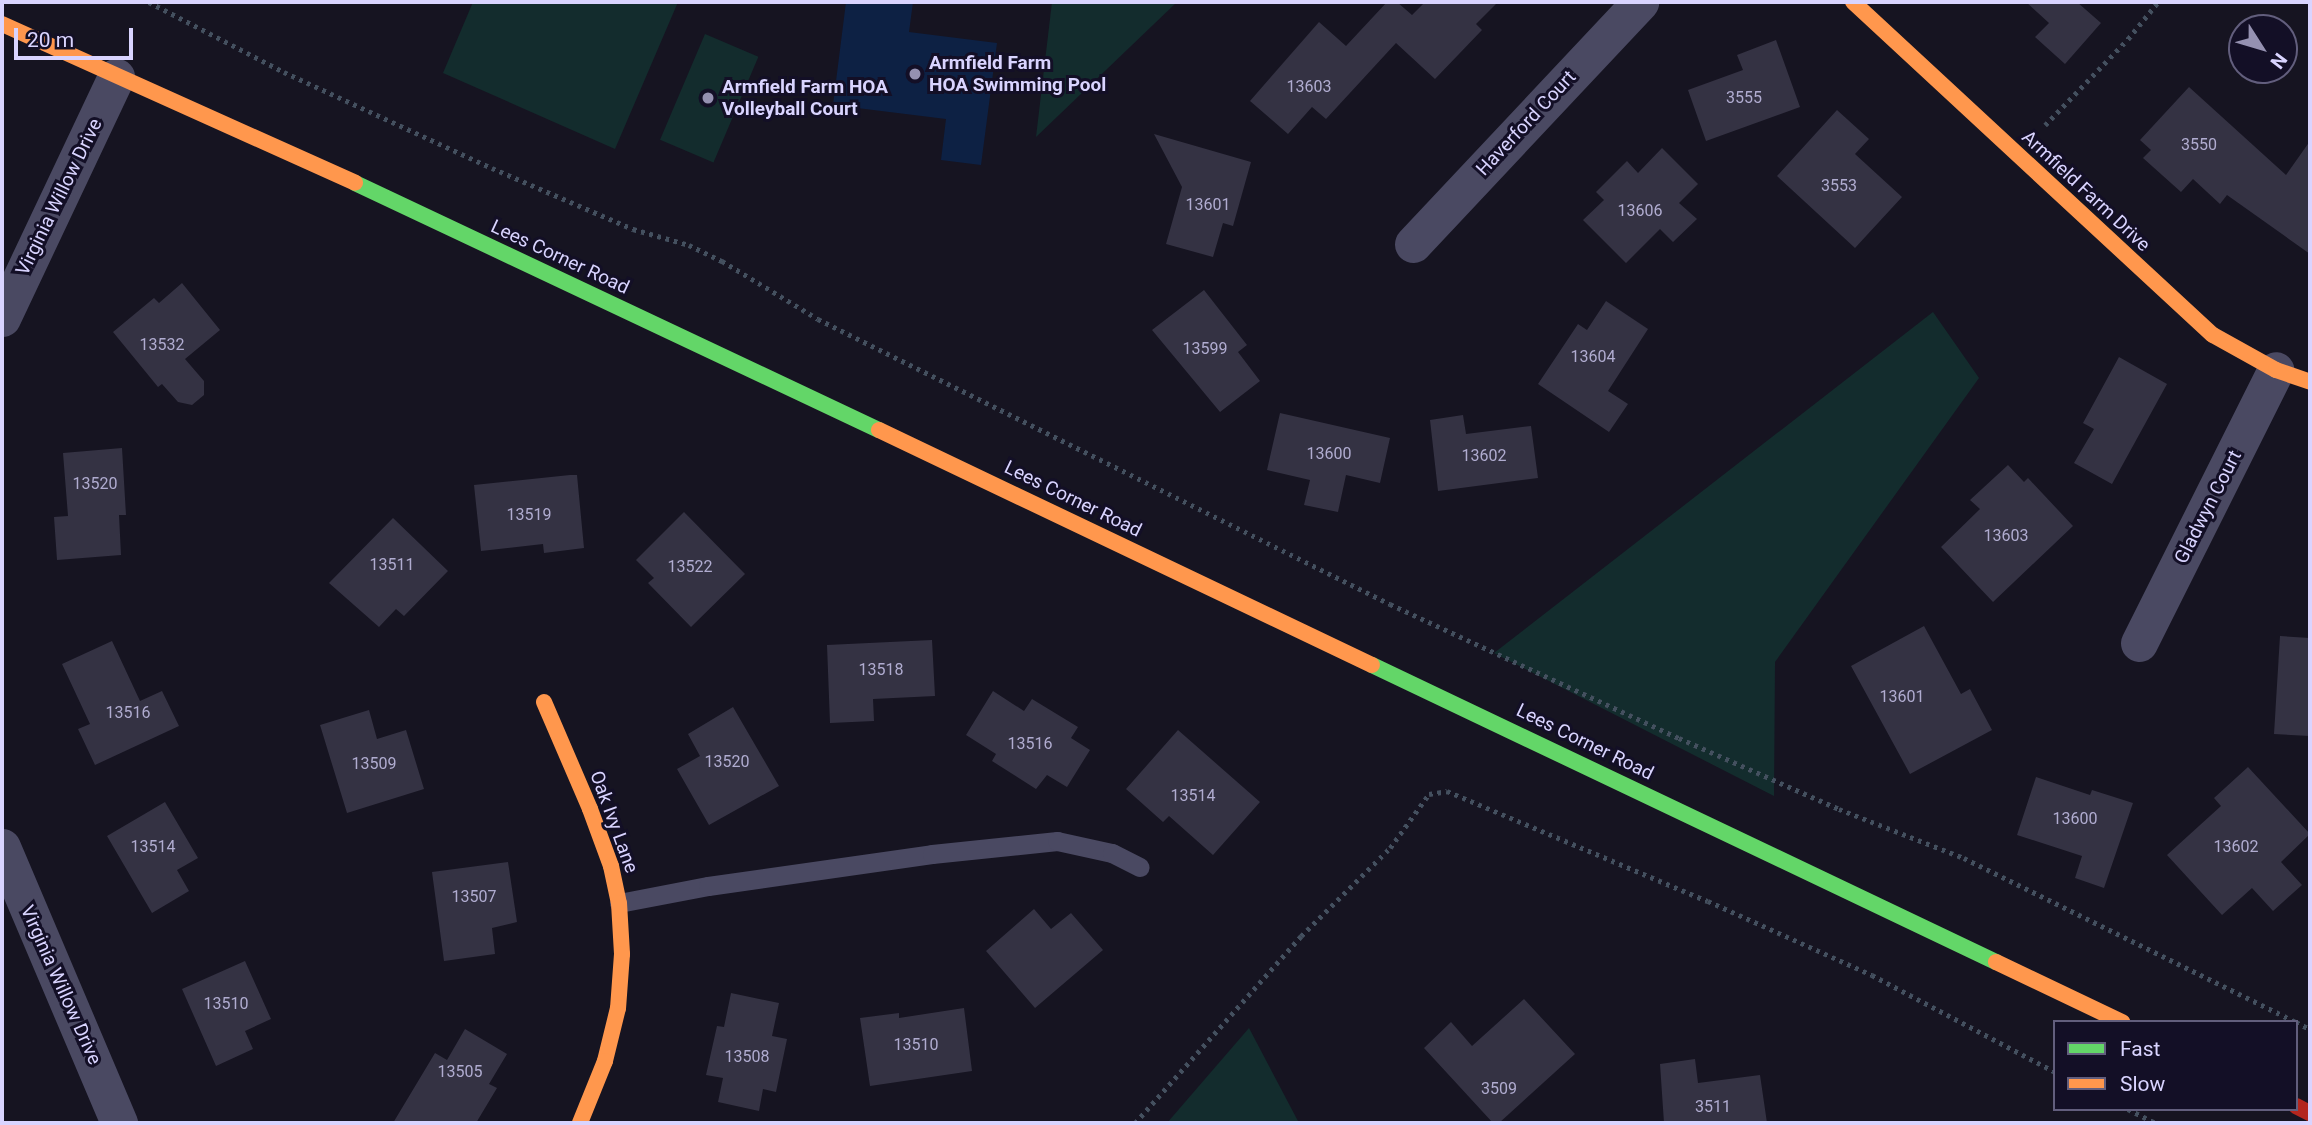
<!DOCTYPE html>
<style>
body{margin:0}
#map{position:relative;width:2312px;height:1125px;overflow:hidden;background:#161421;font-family:Roboto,sans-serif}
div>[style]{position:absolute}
.green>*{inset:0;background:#132c2d;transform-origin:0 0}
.water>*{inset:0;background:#0d2144}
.building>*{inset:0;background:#343243}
.path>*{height:4.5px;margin-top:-2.25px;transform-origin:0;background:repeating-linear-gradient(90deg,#44505f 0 3.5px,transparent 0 8.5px)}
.lane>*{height:19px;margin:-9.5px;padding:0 9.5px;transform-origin:9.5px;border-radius:9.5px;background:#4a4962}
.street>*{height:37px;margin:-18.5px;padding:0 18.5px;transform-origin:18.5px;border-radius:18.5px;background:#4a4962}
.fast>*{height:16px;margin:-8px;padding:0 8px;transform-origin:8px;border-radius:8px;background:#63d668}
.slow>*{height:16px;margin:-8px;padding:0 8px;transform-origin:8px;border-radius:8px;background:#ff974d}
.jam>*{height:16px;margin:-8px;padding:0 8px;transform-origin:8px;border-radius:8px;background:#b3261e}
.dots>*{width:19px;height:19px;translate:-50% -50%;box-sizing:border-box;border:4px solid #130f26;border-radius:50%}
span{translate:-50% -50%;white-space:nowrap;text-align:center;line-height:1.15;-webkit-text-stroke:6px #130f26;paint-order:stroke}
.number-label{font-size:16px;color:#b0acd0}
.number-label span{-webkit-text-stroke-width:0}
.poi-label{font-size:19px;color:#d9d4ff;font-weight:700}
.left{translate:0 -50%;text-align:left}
.street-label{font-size:19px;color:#d9d4ff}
.frame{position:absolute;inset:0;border:4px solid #d9d4ff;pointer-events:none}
.legend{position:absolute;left:2053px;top:1020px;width:245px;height:91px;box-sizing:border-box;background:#130f26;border:2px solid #625e7d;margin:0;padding:9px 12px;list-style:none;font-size:21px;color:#d9d4ff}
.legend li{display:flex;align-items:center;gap:14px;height:35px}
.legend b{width:35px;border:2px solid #625e7d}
.north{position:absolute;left:2228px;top:14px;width:70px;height:70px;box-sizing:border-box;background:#130f26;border:2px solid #625e7d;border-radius:50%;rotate:127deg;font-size:19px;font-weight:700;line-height:28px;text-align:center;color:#d9d4ff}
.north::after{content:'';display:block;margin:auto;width:24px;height:32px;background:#9591b1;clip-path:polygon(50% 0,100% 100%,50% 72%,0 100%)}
.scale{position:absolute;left:14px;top:28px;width:119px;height:32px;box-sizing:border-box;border:4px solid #d9d4ff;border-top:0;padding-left:9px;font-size:21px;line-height:24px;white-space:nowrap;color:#d9d4ff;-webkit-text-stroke:5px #130f26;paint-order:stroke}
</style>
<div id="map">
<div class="green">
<i style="clip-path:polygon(473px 2px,678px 2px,615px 149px,443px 73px)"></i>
<i style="clip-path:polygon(1052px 2px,1177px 2px,1036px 137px)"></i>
<i style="left:705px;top:34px;width:58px;height:115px;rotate:23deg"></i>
<i style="clip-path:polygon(1933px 312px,1979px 378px,1775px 662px,1774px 796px,1494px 653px)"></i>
<i style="clip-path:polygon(1249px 1028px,1299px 1123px,1167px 1123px)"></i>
</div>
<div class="water">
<i style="clip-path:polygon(846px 2px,913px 2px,909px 32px,997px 43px,981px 165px,941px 160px,946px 119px,833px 105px)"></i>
</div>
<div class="building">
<i style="clip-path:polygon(1387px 2px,1397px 2px,1412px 15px,1425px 2px,1498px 2px,1476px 24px,1482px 30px,1435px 79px,1396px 43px,1326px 119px,1312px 107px,1288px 134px,1250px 101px,1319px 22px,1346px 46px)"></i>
<i style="clip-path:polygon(2026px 2px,2077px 2px,2101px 23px,2065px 64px,2035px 37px,2049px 23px)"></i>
<i style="clip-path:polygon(1776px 40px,1800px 107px,1706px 141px,1688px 90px,1743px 70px,1737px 55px)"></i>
<i style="clip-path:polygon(2189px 87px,2286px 175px,2310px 141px,2310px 254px,2227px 195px,2220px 204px,2193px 179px,2181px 192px,2143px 158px,2151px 150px,2140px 140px)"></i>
<i style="clip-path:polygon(1837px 110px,1869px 139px,1855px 154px,1902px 197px,1855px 248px,1777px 176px)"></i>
<i style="clip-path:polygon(1154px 134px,1251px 162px,1233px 226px,1223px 223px,1213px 257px,1166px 244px,1182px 187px)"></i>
<i style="clip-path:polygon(1662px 148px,1698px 184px,1679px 203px,1697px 219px,1673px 242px,1660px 229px,1626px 263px,1583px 220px,1604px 200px,1596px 192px,1627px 161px,1638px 173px)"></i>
<i style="clip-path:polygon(182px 283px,220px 330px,185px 359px,204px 381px,204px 395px,192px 405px,178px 402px,162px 384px,158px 387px,113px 332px,154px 298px,159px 303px)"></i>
<i style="clip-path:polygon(1204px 290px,1247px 345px,1238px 352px,1260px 381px,1220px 412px,1152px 330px)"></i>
<i style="clip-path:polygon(1606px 301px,1648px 329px,1608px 391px,1628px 404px,1609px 432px,1538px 384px,1578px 324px,1587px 330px)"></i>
<i style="clip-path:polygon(2119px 357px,2167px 384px,2112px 484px,2074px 463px,2094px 429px,2083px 423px)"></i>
<i style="clip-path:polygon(1280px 413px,1390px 438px,1380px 483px,1346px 475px,1338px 512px,1304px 505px,1310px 480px,1267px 470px)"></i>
<i style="clip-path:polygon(1463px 415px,1466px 434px,1531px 426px,1538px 478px,1438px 491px,1430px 420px)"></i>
<i style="clip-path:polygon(122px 448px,126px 515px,119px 515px,121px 555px,57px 560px,54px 517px,68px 516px,63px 453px)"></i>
<i style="clip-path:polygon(2008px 465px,2024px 482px,2028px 478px,2073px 526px,1993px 602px,1941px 547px,1980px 509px,1970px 500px)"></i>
<i style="clip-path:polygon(570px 475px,577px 475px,584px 548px,544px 553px,543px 544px,481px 551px,474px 485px)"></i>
<i style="clip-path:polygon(684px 512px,745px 574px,691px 627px,648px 583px,654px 578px,636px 560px)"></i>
<i style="clip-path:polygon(393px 518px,448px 571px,404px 616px,396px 609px,379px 627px,329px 583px)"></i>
<i style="clip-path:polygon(1924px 626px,1961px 694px,1970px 689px,1992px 730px,1910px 774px,1851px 666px)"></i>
<i style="clip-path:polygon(2280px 636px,2310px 638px,2310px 736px,2274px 734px)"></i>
<i style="clip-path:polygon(932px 640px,935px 696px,873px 699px,874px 721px,830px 723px,827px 645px)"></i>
<i style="clip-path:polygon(112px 641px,140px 701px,162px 691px,179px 726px,95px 765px,78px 729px,90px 724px,62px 664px)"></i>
<i style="clip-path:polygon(993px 691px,1024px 711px,1032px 699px,1078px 727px,1071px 738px,1090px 750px,1067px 787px,1047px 775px,1036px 789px,992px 761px,996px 754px,966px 735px)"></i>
<i style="clip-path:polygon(733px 707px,779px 786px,709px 825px,677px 769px,700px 756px,688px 734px)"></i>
<i style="clip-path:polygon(369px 710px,377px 739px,406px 730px,424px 789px,347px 813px,320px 725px)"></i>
<i style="clip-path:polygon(1178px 730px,1260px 802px,1213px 855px,1169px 816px,1163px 822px,1126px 789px)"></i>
<i style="clip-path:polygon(2248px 767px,2310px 834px,2281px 862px,2302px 885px,2273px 911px,2252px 888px,2222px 915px,2167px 855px,2221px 806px,2214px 798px)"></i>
<i style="clip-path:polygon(2036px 777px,2090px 795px,2092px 790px,2133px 803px,2104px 888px,2075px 878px,2082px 856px,2017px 835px)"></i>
<i style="clip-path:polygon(165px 802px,198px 858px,177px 870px,189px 891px,152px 913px,107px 836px)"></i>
<i style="clip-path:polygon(508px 862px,517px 922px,492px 928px,495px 954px,444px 961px,432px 872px)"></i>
<i style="clip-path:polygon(1034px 909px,1051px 929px,1071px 913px,1103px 950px,1035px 1008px,986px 951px)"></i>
<i style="clip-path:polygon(245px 961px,271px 1019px,245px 1031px,253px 1049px,216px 1066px,182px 989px)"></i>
<i style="clip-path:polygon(731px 993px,779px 1003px,772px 1036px,787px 1039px,776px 1092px,763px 1089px,759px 1111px,718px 1102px,723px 1078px,706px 1075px,717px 1026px,724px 1027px)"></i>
<i style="clip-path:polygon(1524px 999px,1575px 1054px,1499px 1123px,1493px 1123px,1424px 1048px,1451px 1022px,1472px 1046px)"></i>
<i style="clip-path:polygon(964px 1008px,972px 1071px,870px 1086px,860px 1018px,899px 1013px,899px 1018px)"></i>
<i style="clip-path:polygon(465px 1029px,507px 1054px,489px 1084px,497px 1088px,476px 1123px,393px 1123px,435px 1053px,447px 1060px)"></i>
<i style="clip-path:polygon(1695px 1059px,1698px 1083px,1760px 1075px,1767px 1123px,1664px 1123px,1660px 1064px)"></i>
</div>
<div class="path">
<i style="left:149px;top:2px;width:152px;rotate:27.4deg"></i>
<i style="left:284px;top:72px;width:229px;rotate:24.8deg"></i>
<i style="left:492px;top:168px;width:154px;rotate:23.4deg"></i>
<i style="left:633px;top:229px;width:58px;rotate:15.9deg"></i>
<i style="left:689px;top:245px;width:37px;rotate:26deg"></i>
<i style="left:722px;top:261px;width:112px;rotate:31.1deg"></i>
<i style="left:818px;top:319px;width:639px;rotate:26.48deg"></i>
<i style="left:1390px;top:604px;width:319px;rotate:24.9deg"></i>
<i style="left:1679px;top:738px;width:175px;rotate:23.9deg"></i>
<i style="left:1839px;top:809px;width:134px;rotate:21.4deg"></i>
<i style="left:1964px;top:858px;width:370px;rotate:26.3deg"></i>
<i style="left:2045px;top:125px;width:120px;rotate:-46deg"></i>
<i style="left:2128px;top:39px;width:48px;rotate:-51deg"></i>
<i style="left:2296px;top:1022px;width:16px;rotate:27deg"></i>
<i style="left:2128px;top:1109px;width:31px;rotate:27deg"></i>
<i style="left:1135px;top:1123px;width:250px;rotate:-48.4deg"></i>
<i style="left:1301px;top:936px;width:125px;rotate:-44.7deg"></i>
<i style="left:1390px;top:848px;width:67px;rotate:-54.2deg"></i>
<i style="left:1429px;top:794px;width:18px;rotate:-9deg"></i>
<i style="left:1447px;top:791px;width:283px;rotate:22.9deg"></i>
<i style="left:1708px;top:901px;width:180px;rotate:24.3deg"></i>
<i style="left:1872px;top:975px;width:207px;rotate:27.9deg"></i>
</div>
<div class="lane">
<i style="left:619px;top:903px;width:91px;rotate:-10.8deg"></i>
<i style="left:708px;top:886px;width:226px;rotate:-8.1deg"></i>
<i style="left:932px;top:854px;width:126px;rotate:-5.9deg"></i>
<i style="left:1057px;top:841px;width:56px;rotate:12.3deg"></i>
<i style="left:1112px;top:853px;width:31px;rotate:27deg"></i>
</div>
<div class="street">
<i style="left:1413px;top:244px;width:332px;rotate:-46.8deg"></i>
<i style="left:2px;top:318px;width:267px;rotate:-64.7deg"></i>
<i style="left:2139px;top:643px;width:305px;rotate:-63.4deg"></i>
<i style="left:2px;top:847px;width:300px;rotate:67deg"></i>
</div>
<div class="fast">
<i style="left:355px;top:183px;width:579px;rotate:25.24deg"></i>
<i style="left:1372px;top:665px;width:691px;rotate:25.45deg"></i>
</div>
<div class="slow">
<i style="left:1853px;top:2px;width:490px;rotate:42.8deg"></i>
<i style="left:2213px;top:335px;width:72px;rotate:29.1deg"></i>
<i style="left:2276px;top:370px;width:36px;rotate:19deg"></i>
<i style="left:2px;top:24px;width:387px;rotate:24.2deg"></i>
<i style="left:879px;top:430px;width:546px;rotate:25.49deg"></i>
<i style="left:544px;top:702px;width:116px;rotate:66.7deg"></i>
<i style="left:590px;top:809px;width:61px;rotate:69.8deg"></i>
<i style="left:611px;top:866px;width:38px;rotate:78deg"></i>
<i style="left:619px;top:903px;width:51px;rotate:86.6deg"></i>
<i style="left:622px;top:954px;width:54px;rotate:94.2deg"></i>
<i style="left:618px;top:1008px;width:55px;rotate:103.8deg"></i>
<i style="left:605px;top:1061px;width:67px;rotate:112deg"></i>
<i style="left:1996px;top:962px;width:140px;rotate:25.5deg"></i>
</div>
<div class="jam">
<i style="left:2296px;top:1106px;width:16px;rotate:27deg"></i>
</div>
<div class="dots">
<i style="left:915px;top:74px;background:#9591b1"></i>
<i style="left:708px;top:98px;background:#9591b1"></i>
</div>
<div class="number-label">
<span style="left:1309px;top:87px">13603</span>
<span style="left:1744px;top:98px">3555</span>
<span style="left:2199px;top:145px">3550</span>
<span style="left:1839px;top:186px">3553</span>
<span style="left:1208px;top:205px">13601</span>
<span style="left:1640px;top:211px">13606</span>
<span style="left:162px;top:345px">13532</span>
<span style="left:1205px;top:349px">13599</span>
<span style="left:1593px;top:357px">13604</span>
<span style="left:1329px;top:454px">13600</span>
<span style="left:1484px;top:456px">13602</span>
<span style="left:95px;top:484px">13520</span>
<span style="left:529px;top:515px">13519</span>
<span style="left:2006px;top:536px">13603</span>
<span style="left:392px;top:565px">13511</span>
<span style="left:690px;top:567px">13522</span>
<span style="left:881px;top:670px">13518</span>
<span style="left:1902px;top:697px">13601</span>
<span style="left:128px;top:713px">13516</span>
<span style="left:1030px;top:744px">13516</span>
<span style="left:727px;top:762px">13520</span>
<span style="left:374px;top:764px">13509</span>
<span style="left:1193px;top:796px">13514</span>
<span style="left:2075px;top:819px">13600</span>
<span style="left:153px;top:847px">13514</span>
<span style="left:2236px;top:847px">13602</span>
<span style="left:474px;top:897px">13507</span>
<span style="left:226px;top:1004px">13510</span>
<span style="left:916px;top:1045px">13510</span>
<span style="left:747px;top:1057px">13508</span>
<span style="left:460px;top:1072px">13505</span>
<span style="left:1499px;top:1089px">3509</span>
<span style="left:1713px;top:1107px">3511</span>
</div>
<div class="poi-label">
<span class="left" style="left:929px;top:74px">Armfield Farm<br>HOA Swimming Pool</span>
<span class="left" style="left:722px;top:98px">Armfield Farm HOA<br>Volleyball Court</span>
</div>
<div class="street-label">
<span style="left:1526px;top:123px;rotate:-47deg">Haverford Court</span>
<span style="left:2086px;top:191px;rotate:43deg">Armfield Farm Drive</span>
<span style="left:59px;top:197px;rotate:-64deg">Virginia Willow Drive</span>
<span style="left:560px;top:257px;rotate:25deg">Lees Corner Road</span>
<span style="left:1073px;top:499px;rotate:26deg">Lees Corner Road</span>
<span style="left:2208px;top:507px;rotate:-63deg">Gladwyn Court</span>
<span style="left:1585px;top:742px;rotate:26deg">Lees Corner Road</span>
<span style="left:614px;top:822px;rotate:70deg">Oak Ivy Lane</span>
<span style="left:61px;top:985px;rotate:66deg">Virginia Willow Drive</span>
</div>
<div class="frame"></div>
<ul class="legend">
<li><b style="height:9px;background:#63d668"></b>Fast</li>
<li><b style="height:9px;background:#ff974d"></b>Slow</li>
</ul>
<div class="north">N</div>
<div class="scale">20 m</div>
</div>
